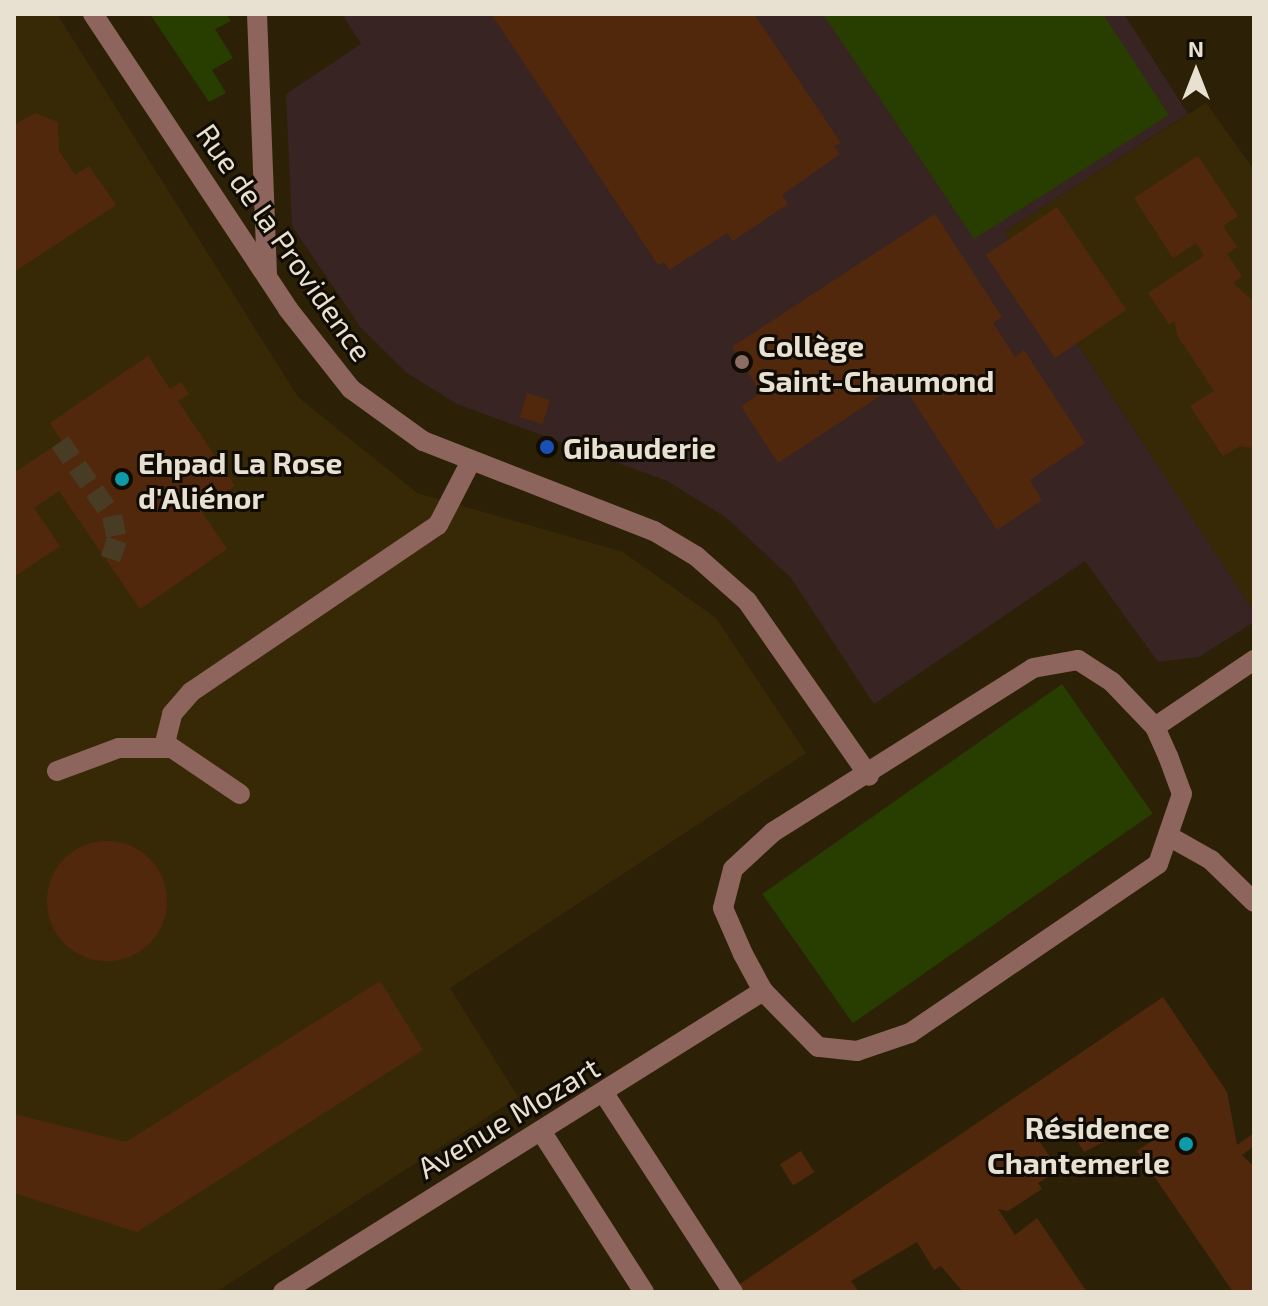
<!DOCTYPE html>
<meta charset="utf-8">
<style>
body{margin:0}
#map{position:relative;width:1268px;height:1306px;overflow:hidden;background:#2c2006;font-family:"Exo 2",sans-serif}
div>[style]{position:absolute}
.built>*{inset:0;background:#382906}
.education>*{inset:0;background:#372423}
.green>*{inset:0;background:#283d00;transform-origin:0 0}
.building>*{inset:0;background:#52280d;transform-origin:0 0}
.round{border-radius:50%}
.minor-tunnel>*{height:20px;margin-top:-10px;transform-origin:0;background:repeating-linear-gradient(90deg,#483d24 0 20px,transparent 0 30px)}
.minor>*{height:20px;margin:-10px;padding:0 10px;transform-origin:10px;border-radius:10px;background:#8d655c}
.dots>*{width:22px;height:22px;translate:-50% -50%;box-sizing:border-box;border:4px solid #100b03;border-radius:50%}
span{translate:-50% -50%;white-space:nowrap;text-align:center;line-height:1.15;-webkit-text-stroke:6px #100b03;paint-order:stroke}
.street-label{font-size:30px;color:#e8e1d1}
.poi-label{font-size:30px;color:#e8e1d1;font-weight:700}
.left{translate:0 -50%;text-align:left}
.right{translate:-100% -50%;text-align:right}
.frame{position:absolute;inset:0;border:16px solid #e8e1d1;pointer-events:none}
.north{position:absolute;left:1156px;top:32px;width:80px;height:80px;-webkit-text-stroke:6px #100b03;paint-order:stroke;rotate:0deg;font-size:22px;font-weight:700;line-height:32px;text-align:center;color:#e8e1d1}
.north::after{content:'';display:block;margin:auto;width:28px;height:36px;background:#e8e1d1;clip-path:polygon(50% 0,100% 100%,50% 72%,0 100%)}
</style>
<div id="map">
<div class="built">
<i style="clip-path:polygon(14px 14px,57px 14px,298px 397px,417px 493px,623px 552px,716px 618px,806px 753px,450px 988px,518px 1097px,216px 1292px,14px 1292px)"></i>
<i style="clip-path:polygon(1206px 103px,1254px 170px,1254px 612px,1004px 232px)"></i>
</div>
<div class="education">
<i style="clip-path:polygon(342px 14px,1124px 14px,1188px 114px,1004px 232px,1254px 612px,1254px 622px,1199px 657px,1158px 662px,1085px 561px,874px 704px,791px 578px,727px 518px,667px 481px,457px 404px,407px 373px,361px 328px,292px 226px,286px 94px,361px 44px)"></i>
</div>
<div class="green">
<i style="clip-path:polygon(150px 14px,226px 14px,231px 21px,215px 29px,233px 58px,212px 70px,226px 93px,209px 102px)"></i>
<i style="clip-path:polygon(823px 14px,1103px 14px,1169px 115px,974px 239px)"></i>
<i style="left:1062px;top:684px;width:158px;height:366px;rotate:55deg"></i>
</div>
<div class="building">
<i style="clip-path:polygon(754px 14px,841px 143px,834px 146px,840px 154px,782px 195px,788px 204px,733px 241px,727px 233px,669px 270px,664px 262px,658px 265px,492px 15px)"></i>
<i style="clip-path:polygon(35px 113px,58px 122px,59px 151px,75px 175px,89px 166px,116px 205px,14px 272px,14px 125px)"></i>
<i style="clip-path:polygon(1198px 156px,1238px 216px,1223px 226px,1237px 247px,1227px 254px,1242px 276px,1233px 283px,1254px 302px,1254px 448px,1240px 446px,1223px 456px,1190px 406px,1214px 391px,1177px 335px,1175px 321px,1169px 324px,1148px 293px,1204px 256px,1196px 243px,1173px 258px,1134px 198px)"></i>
<i style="left:1057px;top:207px;width:124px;height:86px;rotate:56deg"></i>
<i style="clip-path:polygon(935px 214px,1002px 317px,993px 323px,1015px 357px,1024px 350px,1085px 443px,1030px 480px,1042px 500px,997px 530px,901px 382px,778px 463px,741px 406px,761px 393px,732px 347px)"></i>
<i style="clip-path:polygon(148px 356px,170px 389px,181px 382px,189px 394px,178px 401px,235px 486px,200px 509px,227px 549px,140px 609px,59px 491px,34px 508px,60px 546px,14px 577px,14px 473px,62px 441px,50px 423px)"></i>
<i style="left:527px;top:393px;width:24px;height:25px;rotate:17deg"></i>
<i class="round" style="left:47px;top:841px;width:120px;height:120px"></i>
<i style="clip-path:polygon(380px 981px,423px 1050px,137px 1232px,14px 1193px,14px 1114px,126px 1142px)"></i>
<i style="clip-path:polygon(1163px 997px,1227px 1092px,1237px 1145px,1254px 1133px,1254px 1146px,1242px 1155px,1254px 1167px,1254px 1292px,1233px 1292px,1137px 1151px,1153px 1140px,1142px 1122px,1084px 1152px,1063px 1119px,1037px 1138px,1059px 1170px,1038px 1183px,1042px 1189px,1008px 1211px,998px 1209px,1015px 1235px,1037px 1218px,1087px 1292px,963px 1292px,941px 1266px,934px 1270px,917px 1242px,851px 1281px,859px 1292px,728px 1292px)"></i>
<i style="left:801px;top:1151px;width:25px;height:25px;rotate:58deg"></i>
</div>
<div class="minor-tunnel">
<i style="left:60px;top:442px;width:90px;rotate:54.9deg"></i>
<i style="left:112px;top:516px;width:25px;rotate:78deg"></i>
<i style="left:117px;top:540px;width:24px;rotate:109deg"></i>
</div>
<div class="minor">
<i style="left:93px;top:14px;width:354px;rotate:56.5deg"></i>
<i style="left:288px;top:309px;width:102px;rotate:51.8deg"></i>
<i style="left:351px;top:389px;width:89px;rotate:35.8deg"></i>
<i style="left:423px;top:441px;width:248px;rotate:21.3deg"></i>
<i style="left:654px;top:531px;width:49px;rotate:30.8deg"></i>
<i style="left:696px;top:556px;width:68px;rotate:41.4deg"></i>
<i style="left:747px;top:601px;width:213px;rotate:55.1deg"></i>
<i style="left:257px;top:14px;width:263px;rotate:87.8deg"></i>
<i style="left:1078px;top:660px;width:40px;rotate:32.9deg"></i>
<i style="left:1112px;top:682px;width:62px;rotate:46.3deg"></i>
<i style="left:1155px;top:727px;width:32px;rotate:66deg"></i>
<i style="left:1168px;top:756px;width:40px;rotate:69.8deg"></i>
<i style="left:1182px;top:794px;width:74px;rotate:108.9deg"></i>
<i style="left:1158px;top:864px;width:300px;rotate:145.7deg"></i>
<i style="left:910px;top:1033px;width:56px;rotate:161.2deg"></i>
<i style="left:857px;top:1051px;width:39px;rotate:-174deg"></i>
<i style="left:818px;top:1047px;width:78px;rotate:-134.5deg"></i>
<i style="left:763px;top:991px;width:42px;rotate:-118.4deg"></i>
<i style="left:743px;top:954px;width:50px;rotate:-113.5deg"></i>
<i style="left:723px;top:908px;width:40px;rotate:-75.6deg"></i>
<i style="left:733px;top:869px;width:54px;rotate:-42.8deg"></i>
<i style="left:773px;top:832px;width:307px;rotate:-32.2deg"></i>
<i style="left:1033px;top:668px;width:46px;rotate:-10.1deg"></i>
<i style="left:1155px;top:727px;width:120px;rotate:-34.1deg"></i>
<i style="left:164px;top:747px;width:34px;rotate:-76deg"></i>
<i style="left:172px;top:714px;width:29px;rotate:-49deg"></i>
<i style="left:191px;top:692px;width:298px;rotate:-34.1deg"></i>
<i style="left:438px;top:525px;width:72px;rotate:-62.7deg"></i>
<i style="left:57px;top:771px;width:66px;rotate:-20.4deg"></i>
<i style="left:119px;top:748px;width:53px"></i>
<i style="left:172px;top:748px;width:82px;rotate:34.1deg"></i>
<i style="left:1172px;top:838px;width:45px;rotate:29.4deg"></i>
<i style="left:1211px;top:860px;width:60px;rotate:44.3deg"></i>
<i style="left:605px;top:1095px;width:235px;rotate:57deg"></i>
<i style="left:541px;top:1131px;width:191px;rotate:57.4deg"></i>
<i style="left:283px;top:1292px;width:567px;rotate:-32.09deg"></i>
</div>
<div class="dots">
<i style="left:742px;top:362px;background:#8d6e63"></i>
<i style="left:547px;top:447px;background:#1a4fb4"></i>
<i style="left:122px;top:479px;background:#0f9aa8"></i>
<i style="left:1186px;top:1144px;background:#0f9aa8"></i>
</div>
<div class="street-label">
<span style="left:285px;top:242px;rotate:55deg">Rue de la Providence</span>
<span style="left:508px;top:1117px;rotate:-31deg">Avenue Mozart</span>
</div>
<div class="poi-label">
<span class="left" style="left:758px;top:362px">Collège<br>Saint-Chaumond</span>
<span class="left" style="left:563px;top:447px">Gibauderie</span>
<span class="left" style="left:138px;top:479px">Ehpad La Rose<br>d'Aliénor</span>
<span class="right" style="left:1170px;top:1144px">Résidence<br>Chantemerle</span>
</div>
<div class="frame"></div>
<div class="north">N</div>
</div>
